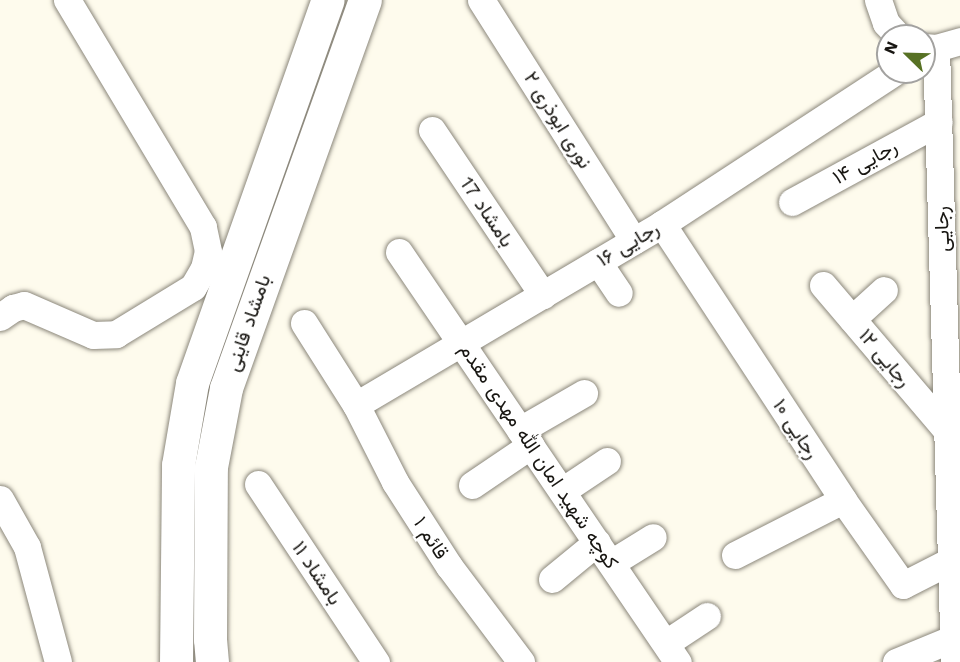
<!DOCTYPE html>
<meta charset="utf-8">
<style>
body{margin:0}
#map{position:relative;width:960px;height:662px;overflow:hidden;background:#fefbed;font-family:"Work Sans",Vazirmatn,sans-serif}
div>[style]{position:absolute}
.roads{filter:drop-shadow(0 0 2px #8b877b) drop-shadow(0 0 2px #8b877b)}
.minor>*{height:27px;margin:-13.5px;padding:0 13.5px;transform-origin:13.5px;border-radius:13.5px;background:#fff}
.major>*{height:33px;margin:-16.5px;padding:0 16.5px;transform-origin:16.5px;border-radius:16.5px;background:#fff}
span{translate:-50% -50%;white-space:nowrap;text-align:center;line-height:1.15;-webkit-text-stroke:4.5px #fff;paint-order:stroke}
.street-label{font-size:20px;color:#181612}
.north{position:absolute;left:876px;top:24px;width:60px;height:60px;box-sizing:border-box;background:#fff;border:2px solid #a3a2a0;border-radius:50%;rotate:293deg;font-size:16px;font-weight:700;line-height:24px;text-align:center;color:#181612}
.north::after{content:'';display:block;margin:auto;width:21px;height:27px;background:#577124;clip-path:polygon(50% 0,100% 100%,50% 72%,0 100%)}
</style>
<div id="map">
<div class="roads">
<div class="minor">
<i style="left:481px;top:0;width:285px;rotate:57.6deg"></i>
<i style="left:878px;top:0;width:24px;rotate:71deg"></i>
<i style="left:886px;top:23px;width:18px;rotate:47deg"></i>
<i style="left:924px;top:47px;width:12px;rotate:5deg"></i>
<i style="left:936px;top:48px;width:25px;rotate:-16deg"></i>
<i style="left:936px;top:48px;width:614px;rotate:88.32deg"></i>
<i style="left:432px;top:130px;width:199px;rotate:56.1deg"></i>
<i style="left:792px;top:202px;width:167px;rotate:-28.6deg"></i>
<i style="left:662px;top:224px;width:330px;rotate:56.7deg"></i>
<i style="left:843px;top:500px;width:104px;rotate:54.8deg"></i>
<i style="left:903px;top:585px;width:55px;rotate:-27deg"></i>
<i style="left:399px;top:252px;width:496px;rotate:55.8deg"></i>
<i style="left:598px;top:262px;width:37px;rotate:56deg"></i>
<i style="left:823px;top:285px;width:193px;rotate:49.6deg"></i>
<i style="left:0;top:317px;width:16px;rotate:-35deg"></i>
<i style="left:13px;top:308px;width:11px;rotate:-15deg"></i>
<i style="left:24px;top:305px;width:75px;rotate:23.5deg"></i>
<i style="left:93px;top:335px;width:23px;rotate:-2deg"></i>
<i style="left:116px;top:334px;width:90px;rotate:-31.4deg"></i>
<i style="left:193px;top:287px;width:22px;rotate:-60deg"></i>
<i style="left:204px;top:268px;width:17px;rotate:-77deg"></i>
<i style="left:208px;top:251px;width:25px;rotate:-102deg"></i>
<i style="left:203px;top:227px;width:265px;rotate:-120.9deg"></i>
<i style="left:852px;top:319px;width:43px;rotate:-42.2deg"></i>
<i style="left:304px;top:323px;width:97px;rotate:57.6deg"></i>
<i style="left:356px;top:405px;width:86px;rotate:63.1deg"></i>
<i style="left:395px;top:482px;width:100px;rotate:57.3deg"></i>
<i style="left:449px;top:566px;width:120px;rotate:53.1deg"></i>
<i style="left:356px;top:405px;width:356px;rotate:-30.6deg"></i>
<i style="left:662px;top:224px;width:277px;rotate:-33.2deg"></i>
<i style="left:520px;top:430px;width:74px;rotate:-30deg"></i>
<i style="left:258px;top:484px;width:214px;rotate:56.5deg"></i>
<i style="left:472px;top:485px;width:71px;rotate:-34.1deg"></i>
<i style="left:562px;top:491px;width:54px;rotate:-33.7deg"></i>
<i style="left:0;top:499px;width:55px;rotate:60.6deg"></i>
<i style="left:27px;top:547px;width:119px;rotate:74.9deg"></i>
<i style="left:735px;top:555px;width:121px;rotate:-27deg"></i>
<i style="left:611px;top:563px;width:49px;rotate:-31.8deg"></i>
<i style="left:552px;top:579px;width:58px;rotate:-39.4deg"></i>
<i style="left:666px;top:643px;width:49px;rotate:-33.4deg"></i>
<i style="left:896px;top:662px;width:63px;rotate:-22.5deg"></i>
</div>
<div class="major">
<i style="left:176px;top:662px;width:197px;rotate:-89.4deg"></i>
<i style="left:178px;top:465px;width:83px;rotate:-80.3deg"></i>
<i style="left:192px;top:383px;width:406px;rotate:-70.5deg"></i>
<i style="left:212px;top:662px;width:23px;rotate:-95deg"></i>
<i style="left:210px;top:639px;width:172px;rotate:-89.7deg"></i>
<i style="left:211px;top:467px;width:80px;rotate:-79.2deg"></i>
<i style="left:226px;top:388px;width:412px;rotate:-70.3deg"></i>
</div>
</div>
<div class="street-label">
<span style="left:558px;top:120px;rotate:58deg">نوری ابوذری ۲</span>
<span style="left:865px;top:162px;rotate:-29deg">رجایی ۱۴</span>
<span style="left:487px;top:212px;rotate:56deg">بامشاد 17</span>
<span style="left:942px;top:229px;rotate:-92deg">رجایی</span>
<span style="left:628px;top:244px;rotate:-31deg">رجایی ۱۶</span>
<span style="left:248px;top:323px;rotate:-71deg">بامشاد قاینی</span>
<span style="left:885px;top:358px;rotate:50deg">رجایی ۱۲</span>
<span style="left:796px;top:429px;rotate:57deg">رجایی ۱۰</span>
<span style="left:539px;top:456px;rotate:56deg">کوچه شهید امان الله مهدی مقدم</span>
<span style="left:431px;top:538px;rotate:57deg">قائم ۱</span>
<span style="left:317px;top:573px;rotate:56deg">بامشاد ۱۱</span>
</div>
<div class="north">N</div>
</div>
